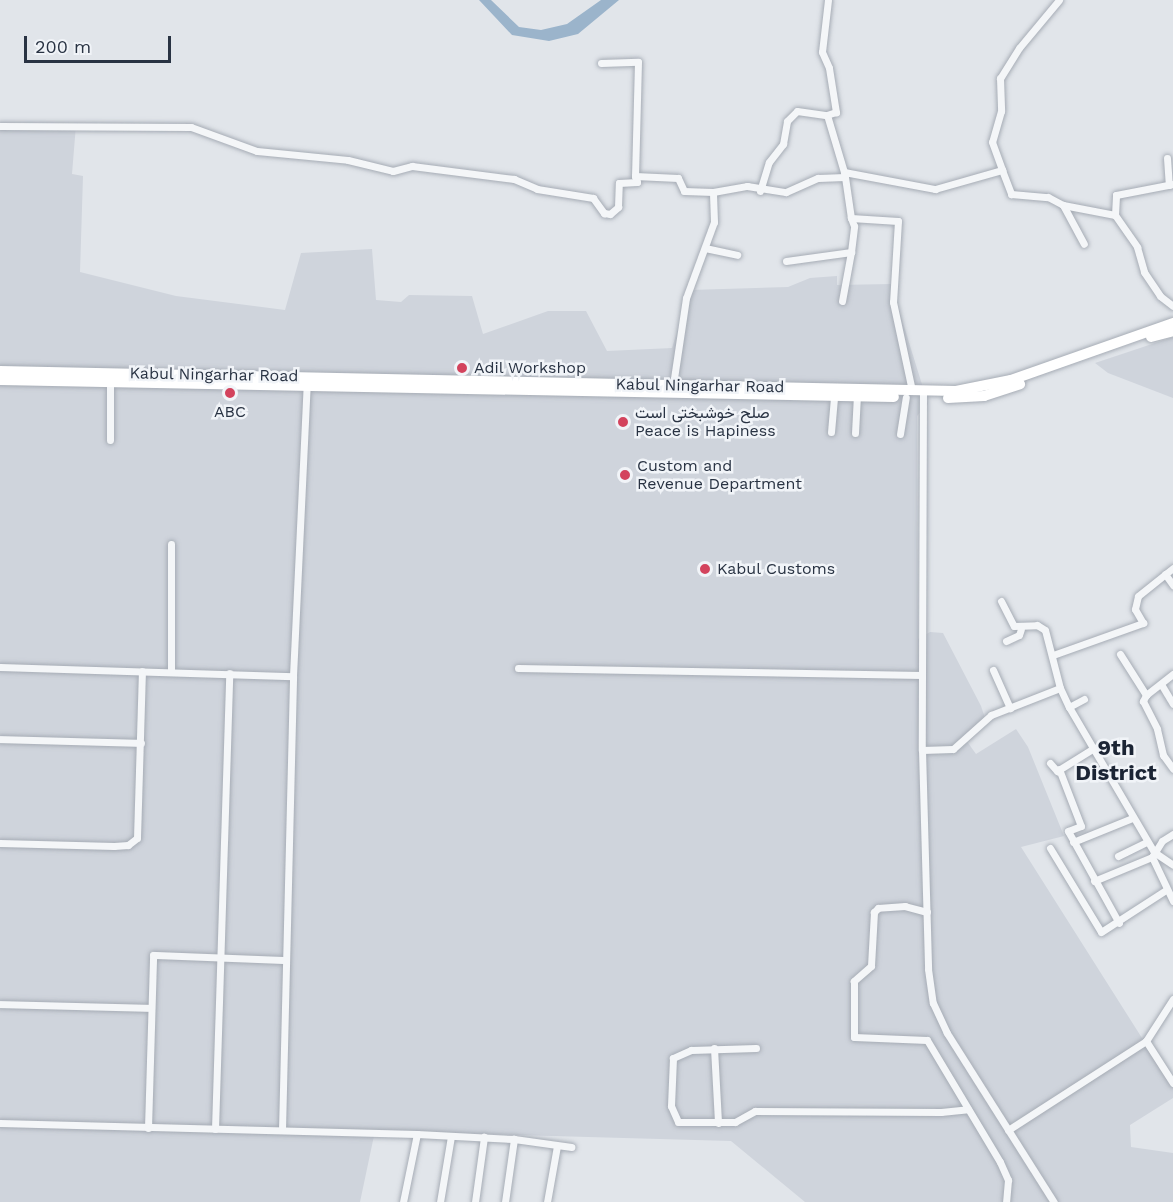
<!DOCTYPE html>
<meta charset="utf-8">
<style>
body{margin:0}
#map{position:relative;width:1173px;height:1202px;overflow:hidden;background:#e1e5ea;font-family:"Work Sans",Vazirmatn,sans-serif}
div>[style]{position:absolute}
.built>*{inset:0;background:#cfd4dc}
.water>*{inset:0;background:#9bb4cb}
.roads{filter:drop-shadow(0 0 2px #a6acb5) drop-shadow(0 0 2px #a6acb5)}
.minor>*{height:7px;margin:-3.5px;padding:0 3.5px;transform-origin:3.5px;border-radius:3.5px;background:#f4f6f8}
.highway>*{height:10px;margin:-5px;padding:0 5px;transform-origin:5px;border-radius:5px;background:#fff}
.dots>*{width:16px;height:16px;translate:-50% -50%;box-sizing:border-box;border:3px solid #f1f4f8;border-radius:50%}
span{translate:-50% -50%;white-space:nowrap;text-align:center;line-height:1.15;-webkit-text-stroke:5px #f1f4f8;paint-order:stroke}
.poi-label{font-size:16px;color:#293343}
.left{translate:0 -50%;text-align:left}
.street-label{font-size:16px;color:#293343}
.district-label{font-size:22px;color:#1b2434;font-weight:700}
.scale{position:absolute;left:24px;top:36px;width:147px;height:27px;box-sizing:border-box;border:3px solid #293343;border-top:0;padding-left:8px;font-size:18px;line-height:21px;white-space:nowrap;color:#293343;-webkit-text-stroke:4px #f1f4f8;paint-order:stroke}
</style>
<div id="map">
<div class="built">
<i style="clip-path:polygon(76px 125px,72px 174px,83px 176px,80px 272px,176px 296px,285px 310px,301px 253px,372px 249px,376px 300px,401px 302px,409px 295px,472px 296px,483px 334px,548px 311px,586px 311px,607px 351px,672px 348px,690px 290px,788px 287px,810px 278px,837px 276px,837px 285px,891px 284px,928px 404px,917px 416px,918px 639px,930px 632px,943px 633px,981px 706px,985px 718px,966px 740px,976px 754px,1016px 729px,1028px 747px,1064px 836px,1021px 847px,1173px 1087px,1173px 1098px,1130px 1125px,1131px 1147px,1173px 1153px,1173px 1202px,805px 1202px,731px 1141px,375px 1131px,360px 1202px,0 1202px,0 126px)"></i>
<i style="clip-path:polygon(1173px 337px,1173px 398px,1108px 373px,1095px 363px)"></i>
</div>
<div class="water">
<i style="clip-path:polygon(479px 0,491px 0,519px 27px,541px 30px,567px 24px,601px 0,619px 0,578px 34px,549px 41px,512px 35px)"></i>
</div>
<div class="roads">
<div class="minor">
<i style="left:828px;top:0;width:52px;rotate:96.6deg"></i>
<i style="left:822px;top:52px;width:17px;rotate:66deg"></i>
<i style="left:829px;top:68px;width:45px;rotate:81deg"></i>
<i style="left:836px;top:112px;width:9px;rotate:162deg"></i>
<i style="left:827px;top:115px;width:59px;rotate:73.4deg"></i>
<i style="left:1059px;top:0;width:62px;rotate:129.8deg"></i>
<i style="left:1019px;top:48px;width:36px;rotate:122deg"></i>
<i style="left:1000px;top:78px;width:33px;rotate:88deg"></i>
<i style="left:1001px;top:111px;width:32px;rotate:106deg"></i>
<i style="left:992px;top:142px;width:30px;rotate:70deg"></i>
<i style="left:1002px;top:170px;width:26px;rotate:69deg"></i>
<i style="left:1011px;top:194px;width:37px;rotate:5deg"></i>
<i style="left:1048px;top:197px;width:17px;rotate:28deg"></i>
<i style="left:1063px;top:205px;width:53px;rotate:10.9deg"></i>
<i style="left:1115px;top:215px;width:39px;rotate:55deg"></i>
<i style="left:1137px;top:247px;width:26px;rotate:74deg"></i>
<i style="left:1144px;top:272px;width:29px;rotate:56deg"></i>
<i style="left:1160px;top:296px;width:16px;rotate:38deg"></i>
<i style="left:601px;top:63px;width:37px;rotate:-2deg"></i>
<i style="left:638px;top:62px;width:114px;rotate:91.5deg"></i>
<i style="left:0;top:126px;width:191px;rotate:0.3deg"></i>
<i style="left:191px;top:127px;width:70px;rotate:20deg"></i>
<i style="left:257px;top:151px;width:91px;rotate:5.6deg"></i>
<i style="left:348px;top:160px;width:46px;rotate:13.7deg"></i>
<i style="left:393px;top:171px;width:20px;rotate:-15deg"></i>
<i style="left:412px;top:166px;width:103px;rotate:7.3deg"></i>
<i style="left:514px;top:179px;width:25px;rotate:23deg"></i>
<i style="left:537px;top:189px;width:57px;rotate:9.1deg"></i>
<i style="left:593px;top:198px;width:19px;rotate:54deg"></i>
<i style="left:604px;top:213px;width:6px;rotate:9deg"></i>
<i style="left:610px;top:214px;width:11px;rotate:-41deg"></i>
<i style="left:618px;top:207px;width:24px;rotate:-88deg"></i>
<i style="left:619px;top:183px;width:18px;rotate:-3deg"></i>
<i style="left:637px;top:182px;width:6px;rotate:-108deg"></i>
<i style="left:635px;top:176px;width:43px;rotate:2.7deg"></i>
<i style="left:678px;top:178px;width:14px;rotate:65deg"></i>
<i style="left:684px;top:191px;width:29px;rotate:2deg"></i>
<i style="left:713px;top:192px;width:35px;rotate:-10deg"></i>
<i style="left:747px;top:186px;width:39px;rotate:9deg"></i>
<i style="left:786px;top:192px;width:35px;rotate:-24deg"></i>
<i style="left:818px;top:178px;width:27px;rotate:-2deg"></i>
<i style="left:845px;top:177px;width:5px;rotate:-101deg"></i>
<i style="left:844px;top:172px;width:93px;rotate:10.6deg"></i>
<i style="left:935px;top:189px;width:70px;rotate:-15.8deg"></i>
<i style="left:1167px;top:158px;width:27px;rotate:86deg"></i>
<i style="left:845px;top:177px;width:41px;rotate:81.7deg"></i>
<i style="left:851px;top:218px;width:47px;rotate:3.7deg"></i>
<i style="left:898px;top:221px;width:81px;rotate:93.5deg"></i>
<i style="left:893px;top:302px;width:91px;rotate:77.9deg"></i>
<i style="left:760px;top:191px;width:30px;rotate:-73deg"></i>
<i style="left:769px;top:162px;width:23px;rotate:-52deg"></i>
<i style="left:783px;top:144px;width:23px;rotate:-80deg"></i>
<i style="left:787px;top:121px;width:14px;rotate:-45deg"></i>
<i style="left:797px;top:111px;width:30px;rotate:8deg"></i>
<i style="left:1063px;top:205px;width:44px;rotate:61.7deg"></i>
<i style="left:1115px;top:215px;width:20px;rotate:-87deg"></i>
<i style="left:1116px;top:195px;width:58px;rotate:-10.9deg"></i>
<i style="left:705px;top:248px;width:33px;rotate:12deg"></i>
<i style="left:786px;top:261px;width:66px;rotate:-7.9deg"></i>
<i style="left:842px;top:301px;width:50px;rotate:-79.6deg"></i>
<i style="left:851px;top:252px;width:26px;rotate:-83deg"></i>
<i style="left:854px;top:226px;width:9px;rotate:-111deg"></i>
<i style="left:110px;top:382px;width:58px;rotate:90deg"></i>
<i style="left:673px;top:385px;width:88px;rotate:-81.5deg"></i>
<i style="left:686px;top:298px;width:81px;rotate:-69.8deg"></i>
<i style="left:714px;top:222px;width:30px;rotate:-92deg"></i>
<i style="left:923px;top:391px;width:359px;rotate:90.2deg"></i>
<i style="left:922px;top:750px;width:219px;rotate:88.4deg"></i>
<i style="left:928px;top:969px;width:34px;rotate:82deg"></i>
<i style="left:933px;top:1003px;width:33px;rotate:65deg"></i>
<i style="left:947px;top:1033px;width:200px;rotate:57.7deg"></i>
<i style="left:831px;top:432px;width:36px;rotate:-85deg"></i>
<i style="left:855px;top:433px;width:37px;rotate:-87deg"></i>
<i style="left:900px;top:434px;width:37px;rotate:-81deg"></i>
<i style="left:1165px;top:574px;width:14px;rotate:54deg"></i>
<i style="left:1001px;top:601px;width:28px;rotate:63deg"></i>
<i style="left:1014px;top:626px;width:23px;rotate:-2deg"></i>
<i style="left:1037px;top:625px;width:9px;rotate:32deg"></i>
<i style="left:1045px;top:630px;width:60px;rotate:75.5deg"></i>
<i style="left:1060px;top:688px;width:21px;rotate:65deg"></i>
<i style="left:1069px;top:707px;width:168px;rotate:59.6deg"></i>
<i style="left:1154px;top:852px;width:23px;rotate:34deg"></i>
<i style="left:1006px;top:641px;width:14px;rotate:-25deg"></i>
<i style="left:1019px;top:635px;width:6px;rotate:-72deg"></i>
<i style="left:1120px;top:654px;width:49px;rotate:57.6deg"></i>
<i style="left:1146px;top:695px;width:34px;rotate:-38deg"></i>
<i style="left:1053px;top:655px;width:96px;rotate:-19.6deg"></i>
<i style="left:1143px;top:623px;width:16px;rotate:-120deg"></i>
<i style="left:1135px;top:609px;width:13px;rotate:-77deg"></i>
<i style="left:1138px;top:596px;width:45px;rotate:-38.7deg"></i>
<i style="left:0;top:667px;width:293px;rotate:1.8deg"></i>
<i style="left:518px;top:668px;width:404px;rotate:1deg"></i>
<i style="left:993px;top:670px;width:42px;rotate:65.9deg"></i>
<i style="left:171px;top:672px;width:128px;rotate:-90deg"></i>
<i style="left:1161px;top:684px;width:23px;rotate:59deg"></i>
<i style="left:1146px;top:695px;width:7px;rotate:117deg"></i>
<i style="left:1143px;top:701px;width:31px;rotate:63deg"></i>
<i style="left:1157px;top:729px;width:27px;rotate:77deg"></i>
<i style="left:1163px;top:755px;width:17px;rotate:54deg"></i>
<i style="left:1069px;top:707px;width:17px;rotate:-28deg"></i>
<i style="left:0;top:739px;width:141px;rotate:1.6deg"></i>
<i style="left:922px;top:750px;width:31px;rotate:-2deg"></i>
<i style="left:953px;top:749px;width:51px;rotate:-41.8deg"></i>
<i style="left:991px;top:715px;width:74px;rotate:-21.4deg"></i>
<i style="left:1050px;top:763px;width:11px;rotate:49deg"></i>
<i style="left:1057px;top:771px;width:44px;rotate:-31.9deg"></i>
<i style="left:1059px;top:769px;width:61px;rotate:68.9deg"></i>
<i style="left:1081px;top:826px;width:14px;rotate:159deg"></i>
<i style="left:1068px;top:831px;width:105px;rotate:61deg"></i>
<i style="left:1173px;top:834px;width:13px;rotate:148deg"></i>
<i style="left:1162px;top:841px;width:19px;rotate:122deg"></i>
<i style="left:1152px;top:857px;width:49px;rotate:64.5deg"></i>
<i style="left:1073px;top:842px;width:64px;rotate:-22.1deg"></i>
<i style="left:0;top:843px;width:114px;rotate:1.5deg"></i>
<i style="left:114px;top:846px;width:14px;rotate:-4deg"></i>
<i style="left:128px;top:845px;width:11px;rotate:-38deg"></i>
<i style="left:137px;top:838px;width:167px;rotate:-88.3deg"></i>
<i style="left:1050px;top:848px;width:98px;rotate:58.7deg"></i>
<i style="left:1101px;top:932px;width:77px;rotate:-32.9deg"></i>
<i style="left:1118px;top:856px;width:32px;rotate:-26deg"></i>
<i style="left:1094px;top:881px;width:63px;rotate:-22.5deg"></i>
<i style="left:927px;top:912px;width:23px;rotate:-165deg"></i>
<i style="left:905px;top:906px;width:27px;rotate:176deg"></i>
<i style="left:878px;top:908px;width:6px;rotate:135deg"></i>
<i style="left:874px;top:912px;width:54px;rotate:93.2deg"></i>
<i style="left:871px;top:966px;width:23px;rotate:139deg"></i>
<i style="left:854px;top:981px;width:56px;rotate:90deg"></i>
<i style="left:854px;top:1037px;width:73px;rotate:2.4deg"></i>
<i style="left:927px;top:1040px;width:142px;rotate:59.1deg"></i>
<i style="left:1000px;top:1162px;width:20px;rotate:66deg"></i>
<i style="left:1008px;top:1180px;width:22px;rotate:95deg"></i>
<i style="left:0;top:1004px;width:151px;rotate:1.5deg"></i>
<i style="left:1146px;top:1041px;width:50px;rotate:57.3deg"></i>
<i style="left:714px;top:1048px;width:75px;rotate:86.9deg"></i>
<i style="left:756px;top:1048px;width:65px;rotate:178.2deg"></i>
<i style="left:691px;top:1050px;width:20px;rotate:156deg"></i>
<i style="left:673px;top:1058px;width:48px;rotate:92.4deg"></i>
<i style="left:671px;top:1106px;width:17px;rotate:66deg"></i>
<i style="left:678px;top:1122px;width:57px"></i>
<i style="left:735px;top:1122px;width:23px;rotate:-29deg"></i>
<i style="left:755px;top:1111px;width:186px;rotate:0.3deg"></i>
<i style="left:941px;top:1112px;width:27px;rotate:-6deg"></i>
<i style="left:0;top:1123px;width:417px;rotate:1.5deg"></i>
<i style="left:417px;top:1134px;width:97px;rotate:3deg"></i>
<i style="left:514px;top:1139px;width:58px;rotate:8deg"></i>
<i style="left:148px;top:1128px;width:173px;rotate:-88.3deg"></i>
<i style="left:153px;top:955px;width:133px;rotate:2.2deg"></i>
<i style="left:215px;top:1129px;width:456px;rotate:-88.2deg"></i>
<i style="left:282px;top:1130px;width:454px;rotate:-88.6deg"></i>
<i style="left:293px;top:676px;width:293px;rotate:-87.3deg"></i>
<i style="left:1008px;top:1130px;width:164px;rotate:-32.8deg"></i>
<i style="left:1146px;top:1041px;width:50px;rotate:-57.3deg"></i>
<i style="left:403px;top:1202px;width:69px;rotate:-78.4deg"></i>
<i style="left:440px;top:1202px;width:67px;rotate:-80.5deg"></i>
<i style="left:475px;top:1202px;width:66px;rotate:-82.1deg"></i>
<i style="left:505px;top:1202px;width:64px;rotate:-81.9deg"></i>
<i style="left:547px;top:1202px;width:57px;rotate:-79.9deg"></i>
</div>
<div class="highway">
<i style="left:1151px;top:337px;width:23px;rotate:-15deg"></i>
<i style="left:0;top:371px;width:956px;rotate:1.2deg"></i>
<i style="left:956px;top:391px;width:56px;rotate:-11.3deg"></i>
<i style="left:1011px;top:380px;width:172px;rotate:-19.4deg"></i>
<i style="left:0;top:380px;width:894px;rotate:1.09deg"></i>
<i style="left:948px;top:398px;width:36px;rotate:-3deg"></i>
<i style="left:984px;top:396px;width:38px;rotate:-18deg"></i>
</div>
</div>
<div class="dots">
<i style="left:462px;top:368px;background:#d3435d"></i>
<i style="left:230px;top:393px;background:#d3435d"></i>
<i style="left:623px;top:422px;background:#d3435d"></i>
<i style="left:625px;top:475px;background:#d3435d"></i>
<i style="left:705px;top:569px;background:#d3435d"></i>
</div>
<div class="poi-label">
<span class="left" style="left:474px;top:368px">Adil Workshop</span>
<span style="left:230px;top:412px">ABC</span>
<span class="left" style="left:635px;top:422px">صلح خوشبختی است<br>Peace is Hapiness</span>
<span class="left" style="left:637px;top:475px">Custom and<br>Revenue Department</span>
<span class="left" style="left:717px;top:569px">Kabul Customs</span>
</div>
<div class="street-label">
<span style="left:214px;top:375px;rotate:1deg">Kabul Ningarhar Road</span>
<span style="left:700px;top:386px;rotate:1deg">Kabul Ningarhar Road</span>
</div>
<div class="district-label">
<span style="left:1116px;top:760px">9th<br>District</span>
</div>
<div class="scale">200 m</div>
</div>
